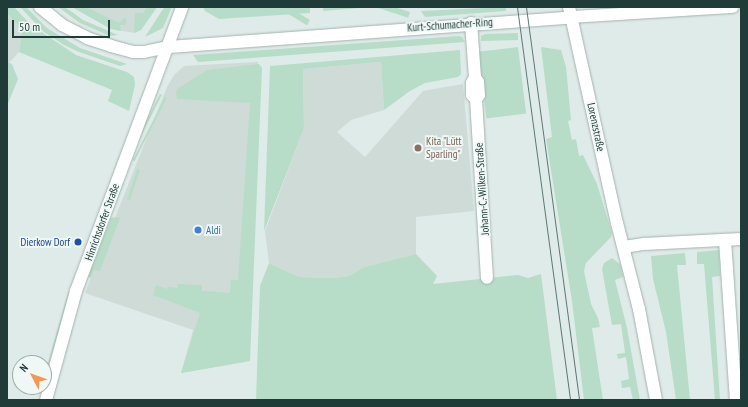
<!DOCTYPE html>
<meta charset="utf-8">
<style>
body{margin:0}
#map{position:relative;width:748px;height:407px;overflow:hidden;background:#dfebe8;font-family:"PT Sans Narrow",sans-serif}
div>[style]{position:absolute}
.built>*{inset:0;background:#cedbd7}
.green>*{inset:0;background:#b7ddc8;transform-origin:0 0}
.roads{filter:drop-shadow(0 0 1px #a2b3b0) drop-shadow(0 0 1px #a2b3b0)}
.minor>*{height:12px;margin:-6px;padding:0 6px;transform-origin:6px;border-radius:6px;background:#fff}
.tertiary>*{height:12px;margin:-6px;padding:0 6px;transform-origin:6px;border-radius:6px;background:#fff}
.tram>*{height:1px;margin:-0.5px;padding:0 0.5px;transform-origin:0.5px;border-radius:0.5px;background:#5a7875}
.dots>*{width:11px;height:11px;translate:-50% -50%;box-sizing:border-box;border:2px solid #f0f8f5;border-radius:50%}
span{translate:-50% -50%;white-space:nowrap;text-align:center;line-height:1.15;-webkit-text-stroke:3.5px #f0f8f5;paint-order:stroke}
.street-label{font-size:11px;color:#203c39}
.education-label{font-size:11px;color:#785e54}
.left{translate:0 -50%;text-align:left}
.shop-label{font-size:11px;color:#366cbe}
.transit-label{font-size:11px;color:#164399}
.right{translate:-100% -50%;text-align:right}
.frame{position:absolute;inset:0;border:8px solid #203c39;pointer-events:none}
.north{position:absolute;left:12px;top:355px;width:40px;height:40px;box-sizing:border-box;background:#f0f8f5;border:1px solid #9dadaa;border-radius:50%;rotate:311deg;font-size:11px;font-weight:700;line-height:16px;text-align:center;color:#203c39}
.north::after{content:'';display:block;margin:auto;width:14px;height:18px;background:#f79652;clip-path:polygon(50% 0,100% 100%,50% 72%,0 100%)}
.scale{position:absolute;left:12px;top:20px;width:98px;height:18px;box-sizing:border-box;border:2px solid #203c39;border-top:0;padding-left:5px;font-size:12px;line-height:14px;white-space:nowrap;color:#203c39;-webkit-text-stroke:3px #f0f8f5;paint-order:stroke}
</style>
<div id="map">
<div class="built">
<i style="clip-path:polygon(72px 7px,157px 7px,141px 30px,134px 33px,111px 29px)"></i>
<i style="clip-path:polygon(7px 13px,22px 30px,19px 52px,9px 63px,12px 77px,7px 92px)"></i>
<i style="clip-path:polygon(258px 62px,244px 362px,181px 373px,193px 330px,85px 293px,167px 87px,174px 75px,184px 66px)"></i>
<i style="clip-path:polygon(381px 62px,384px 110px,351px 120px,337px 132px,365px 157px,423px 91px,463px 84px,474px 211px,416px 217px,416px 254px,364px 267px,349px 276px,333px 278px,299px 277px,269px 263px,265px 231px,304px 128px,303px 69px)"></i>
</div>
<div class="green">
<i style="clip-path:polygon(7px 7px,14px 7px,31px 25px,76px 55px,127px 72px,134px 77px,135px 85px,129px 111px,108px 101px,112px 90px,19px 52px,22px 30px,7px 13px)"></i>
<i style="clip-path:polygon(20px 7px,26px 7px,47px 28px,80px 48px,127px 64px,120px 66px,79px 52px,64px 45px,44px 32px)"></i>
<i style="clip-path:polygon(58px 7px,65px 7px,83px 20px,118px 35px,110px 36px,80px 23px)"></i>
<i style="clip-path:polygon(72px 7px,86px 7px,119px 23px,124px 18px,126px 19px,126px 25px,120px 25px,121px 31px,111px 29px)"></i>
<i style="clip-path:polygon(147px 7px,157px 7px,141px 30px,134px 33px,135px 13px,143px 13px)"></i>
<i style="clip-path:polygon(172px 7px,163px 28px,145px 37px,161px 12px,164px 8px)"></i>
<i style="clip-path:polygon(203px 7px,310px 7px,310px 13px,219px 19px,205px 11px)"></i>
<i style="clip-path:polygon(323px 7px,374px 7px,323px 11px)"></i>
<i style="clip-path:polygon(506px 7px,506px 11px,425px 17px,421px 11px)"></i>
<i style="left:410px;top:12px;width:6px;height:85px;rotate:108deg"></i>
<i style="left:310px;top:20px;width:6px;height:104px;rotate:121deg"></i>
<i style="clip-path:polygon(518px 33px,518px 40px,481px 41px,481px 36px,485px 34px)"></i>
<i style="clip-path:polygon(459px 36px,462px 37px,465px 42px,198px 62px,193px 55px)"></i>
<i style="left:518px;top:47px;width:67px;height:40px;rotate:83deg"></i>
<i style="clip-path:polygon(541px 47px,561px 50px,566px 67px,571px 120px,568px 121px,572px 140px,576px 139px,579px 156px,583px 155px,597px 184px,612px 233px,611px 237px,586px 263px,584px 271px,591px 304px,598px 318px,600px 327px,592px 328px,603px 400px,584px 400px,572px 301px,546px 139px,552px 137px)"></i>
<i style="clip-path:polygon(460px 50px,461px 74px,458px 77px,425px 83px,410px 91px,384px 110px,381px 62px,303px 69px,304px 128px,264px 231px,270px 66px)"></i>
<i style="clip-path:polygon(7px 62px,12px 64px,18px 79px,7px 106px)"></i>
<i style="clip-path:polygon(259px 64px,262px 68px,250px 361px,181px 373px,200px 313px,153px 295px,156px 285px,167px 289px,168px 287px,178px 288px,178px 284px,202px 285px,202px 291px,230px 293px,231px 280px,238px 280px,250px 103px,177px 99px,176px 93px,177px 89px,207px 70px)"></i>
<i style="left:160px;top:94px;width:2px;height:105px;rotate:27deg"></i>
<i style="left:165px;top:97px;width:2px;height:71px;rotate:27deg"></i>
<i style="left:137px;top:169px;width:3px;height:32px;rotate:18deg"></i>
<i style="clip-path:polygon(116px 217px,120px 218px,100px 271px,94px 270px,91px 278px,88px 277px,111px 218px)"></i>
<i style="clip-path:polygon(719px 250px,720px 276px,712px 277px,720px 400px,715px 400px,704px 264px,697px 264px,697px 252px)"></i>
<i style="clip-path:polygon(685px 253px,686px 265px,677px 265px,690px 400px,676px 400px,666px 332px,653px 279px,651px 256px)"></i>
<i style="clip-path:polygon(416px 254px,437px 276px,433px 284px,518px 275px,528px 278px,541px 274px,557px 400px,256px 400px,260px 286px,269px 263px,299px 277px,333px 278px,349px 276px,364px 267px)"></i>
<i style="clip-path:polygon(612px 258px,620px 264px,623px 277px,615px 280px,627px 328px,640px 400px,633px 400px,630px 387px,622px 388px,621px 381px,629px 379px,626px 357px,618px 359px,617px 354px,625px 353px,621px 324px,612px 325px,602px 269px,604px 263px)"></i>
<i style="clip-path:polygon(68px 293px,70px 294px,46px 374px,45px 373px)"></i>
</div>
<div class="roads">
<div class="minor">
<i style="left:40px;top:7px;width:28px;rotate:39deg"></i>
<i style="left:62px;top:25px;width:28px;rotate:27deg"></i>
<i style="left:87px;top:38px;width:25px;rotate:18deg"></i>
<i style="left:111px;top:46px;width:23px;rotate:15deg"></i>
<i style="left:133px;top:52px;width:11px"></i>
<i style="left:144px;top:52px;width:25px;rotate:-12deg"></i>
<i style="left:572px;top:17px;width:161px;rotate:-3.6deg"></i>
<i style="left:471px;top:23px;width:54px;rotate:85.8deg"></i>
<i style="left:475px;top:77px;width:6px;rotate:59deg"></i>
<i style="left:478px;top:82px;width:13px;rotate:86deg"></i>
<i style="left:479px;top:95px;width:5px;rotate:127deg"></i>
<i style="left:476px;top:99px;width:6px;rotate:-135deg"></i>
<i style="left:472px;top:95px;width:12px;rotate:-90deg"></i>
<i style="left:472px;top:83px;width:7px;rotate:-63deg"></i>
<i style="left:476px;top:99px;width:179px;rotate:86.5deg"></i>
<i style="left:725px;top:240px;width:160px;rotate:86.1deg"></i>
<i style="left:624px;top:247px;width:20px;rotate:-9deg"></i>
<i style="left:644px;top:244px;width:97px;rotate:-3deg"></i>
</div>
<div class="tertiary">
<i style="left:569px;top:7px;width:221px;rotate:77.5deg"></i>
<i style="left:617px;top:223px;width:89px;rotate:75.7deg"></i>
<i style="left:639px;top:309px;width:93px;rotate:79.4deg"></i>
<i style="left:168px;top:47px;width:405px;rotate:-4.2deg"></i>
<i style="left:46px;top:400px;width:113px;rotate:-74.6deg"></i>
<i style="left:76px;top:291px;width:303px;rotate:-69.5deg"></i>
</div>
</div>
<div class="tram">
<i style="left:517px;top:7px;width:397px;rotate:82.3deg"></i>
<i style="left:526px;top:7px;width:397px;rotate:82.3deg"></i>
</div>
<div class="dots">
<i style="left:418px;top:148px;background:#8d6e63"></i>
<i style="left:198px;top:230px;background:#3f7fe0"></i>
<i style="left:78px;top:242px;background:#1a4fb4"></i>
</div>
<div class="street-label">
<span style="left:450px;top:25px;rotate:-4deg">Kurt-Schumacher-Ring</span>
<span style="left:596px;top:127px;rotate:78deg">Lorenzstraße</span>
<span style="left:482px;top:189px;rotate:-94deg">Johann-C.-Wilken-Straße</span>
<span style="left:102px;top:222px;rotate:-70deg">Hinrichsdorfer Straße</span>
</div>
<div class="education-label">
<span class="left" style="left:426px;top:148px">Kita "Lütt<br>Sparling"</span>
</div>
<div class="shop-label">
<span class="left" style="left:206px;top:230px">Aldi</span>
</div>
<div class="transit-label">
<span class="right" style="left:70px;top:242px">Dierkow Dorf</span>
</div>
<div class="frame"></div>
<div class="north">N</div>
<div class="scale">50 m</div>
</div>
